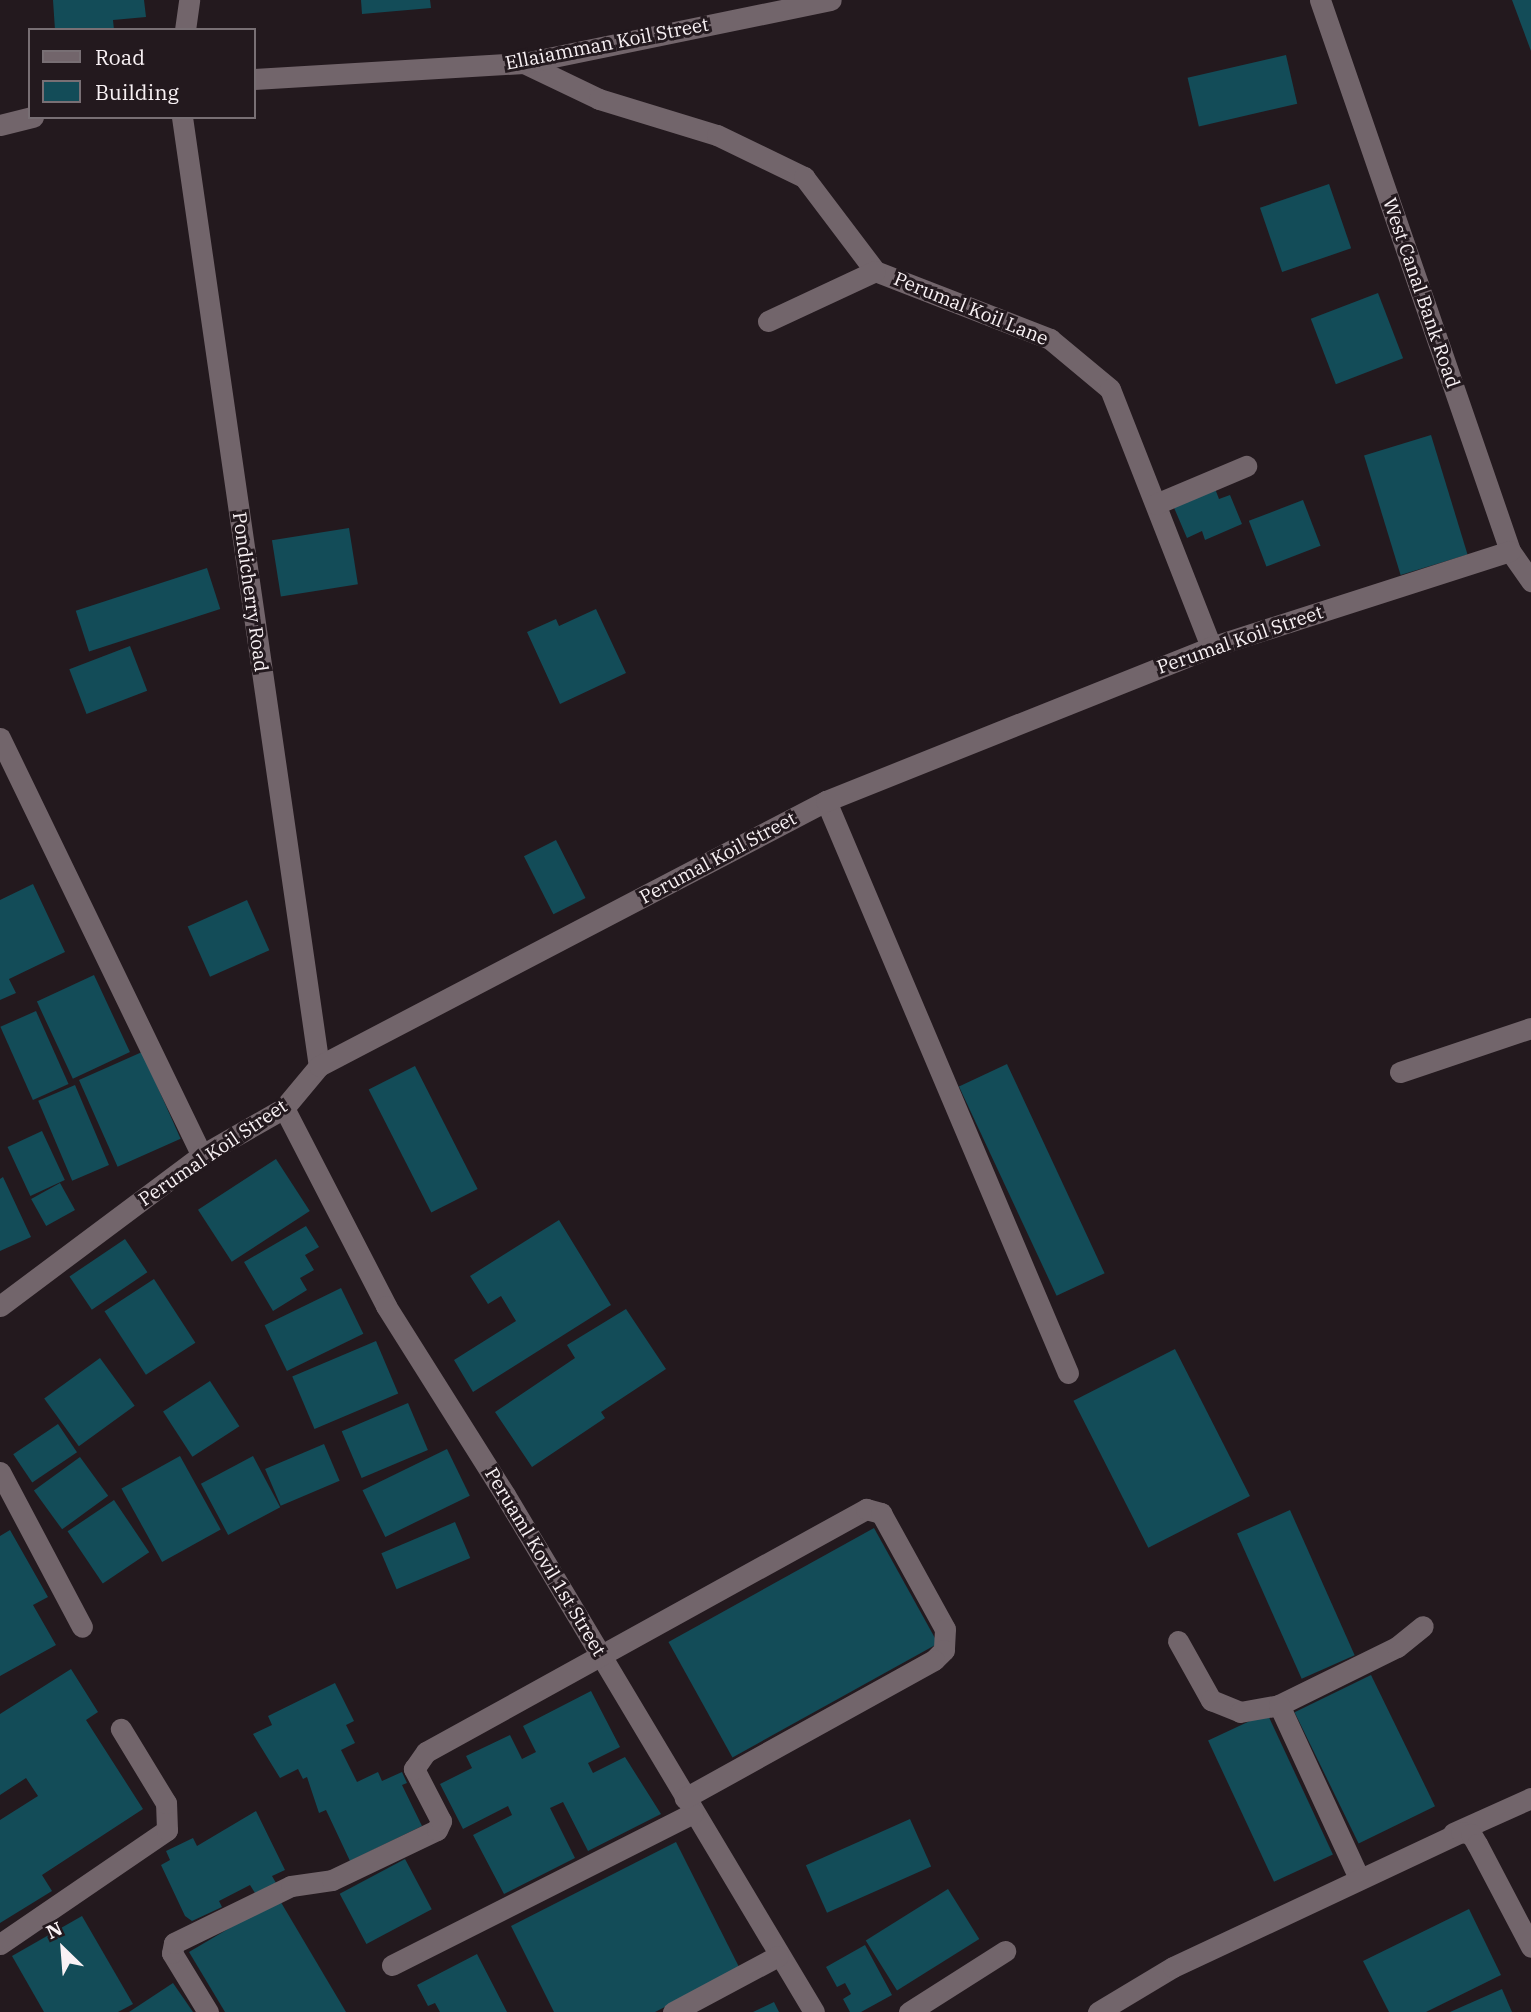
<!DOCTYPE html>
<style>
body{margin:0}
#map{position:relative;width:1531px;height:2012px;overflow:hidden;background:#23191e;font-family:"IBM Plex Serif",serif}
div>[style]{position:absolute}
.building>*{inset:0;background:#134c58;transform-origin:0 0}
.street>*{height:21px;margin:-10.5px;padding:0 10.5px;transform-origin:10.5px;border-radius:10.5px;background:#72656b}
.secondary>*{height:21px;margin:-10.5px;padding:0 10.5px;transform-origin:10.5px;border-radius:10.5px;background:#72656b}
span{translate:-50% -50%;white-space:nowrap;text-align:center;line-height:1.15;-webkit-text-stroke:6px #23191e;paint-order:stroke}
.street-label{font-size:19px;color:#f8f1f4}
.legend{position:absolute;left:28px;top:28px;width:228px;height:91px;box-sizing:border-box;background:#23191e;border:2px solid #786f74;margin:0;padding:9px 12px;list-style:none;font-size:21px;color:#f8f1f4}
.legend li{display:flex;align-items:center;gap:14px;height:35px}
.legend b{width:35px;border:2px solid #786f74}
.north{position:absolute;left:28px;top:1914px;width:70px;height:70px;-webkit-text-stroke:5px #23191e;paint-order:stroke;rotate:335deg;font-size:19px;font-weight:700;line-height:28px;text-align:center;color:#f8f1f4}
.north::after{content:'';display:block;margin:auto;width:24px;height:32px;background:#f8f1f4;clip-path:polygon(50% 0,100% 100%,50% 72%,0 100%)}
</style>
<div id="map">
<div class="building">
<i style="clip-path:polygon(53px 0,144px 0,146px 17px,113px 20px,114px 30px,55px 30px)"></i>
<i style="clip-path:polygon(361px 0,430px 0,431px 8px,362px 14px)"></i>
<i style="clip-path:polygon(1512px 0,1531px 0,1531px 51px)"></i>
<i style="left:1286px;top:55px;width:50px;height:101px;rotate:77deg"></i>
<i style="left:1329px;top:184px;width:68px;height:73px;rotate:71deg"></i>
<i style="left:1378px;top:293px;width:70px;height:72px;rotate:69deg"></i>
<i style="left:1431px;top:435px;width:125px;height:70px;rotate:73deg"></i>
<i style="clip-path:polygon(1214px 486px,1219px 499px,1230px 495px,1242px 524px,1205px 540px,1202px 531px,1187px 538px,1172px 503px)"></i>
<i style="left:1303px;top:500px;width:49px;height:58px;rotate:69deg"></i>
<i style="left:349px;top:528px;width:57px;height:78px;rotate:81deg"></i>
<i style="left:207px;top:568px;width:43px;height:138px;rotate:72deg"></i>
<i style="clip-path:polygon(596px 609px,626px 673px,560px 704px,527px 632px,556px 619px,559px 626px)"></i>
<i style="left:130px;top:646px;width:48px;height:65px;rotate:69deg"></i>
<i style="left:556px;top:840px;width:65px;height:36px;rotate:63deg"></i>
<i style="clip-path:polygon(33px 884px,65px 952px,9px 979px,16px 993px,0 1000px,0 900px)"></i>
<i style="left:247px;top:900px;width:55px;height:65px;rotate:66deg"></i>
<i style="left:94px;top:975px;width:85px;height:63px;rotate:65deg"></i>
<i style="left:36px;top:1011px;width:80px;height:39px;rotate:66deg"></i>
<i style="left:142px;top:1052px;width:95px;height:69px;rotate:66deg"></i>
<i style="left:1007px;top:1064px;width:231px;height:53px;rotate:65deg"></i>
<i style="left:415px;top:1066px;width:138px;height:52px;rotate:63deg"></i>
<i style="left:75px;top:1085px;width:87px;height:40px;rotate:67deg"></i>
<i style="left:42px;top:1131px;width:54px;height:38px;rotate:65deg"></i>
<i style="left:276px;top:1159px;width:62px;height:93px;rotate:57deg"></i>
<i style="clip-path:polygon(3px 1177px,31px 1237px,0 1251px,0 1179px)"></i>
<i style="left:60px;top:1183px;width:31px;height:33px;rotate:61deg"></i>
<i style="clip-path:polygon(559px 1220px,611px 1305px,473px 1392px,454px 1360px,516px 1321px,501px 1296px,488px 1304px,470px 1276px)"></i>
<i style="clip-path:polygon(306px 1226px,319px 1247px,305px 1255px,314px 1270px,300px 1278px,307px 1290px,273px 1311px,244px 1262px)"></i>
<i style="left:125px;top:1239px;width:40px;height:67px;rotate:56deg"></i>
<i style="left:154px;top:1279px;width:76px;height:59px;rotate:57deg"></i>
<i style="left:341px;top:1288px;width:51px;height:85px;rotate:64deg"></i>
<i style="clip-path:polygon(626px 1309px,666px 1369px,601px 1412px,605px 1418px,532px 1467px,495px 1412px,575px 1358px,567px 1345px)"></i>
<i style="left:376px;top:1341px;width:57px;height:91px;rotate:67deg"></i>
<i style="left:1175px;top:1349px;width:165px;height:114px;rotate:63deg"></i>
<i style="left:100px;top:1358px;width:59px;height:69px;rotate:54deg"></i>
<i style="left:210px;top:1381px;width:54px;height:56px;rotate:57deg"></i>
<i style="left:408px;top:1403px;width:51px;height:72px;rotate:67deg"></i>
<i style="left:58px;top:1424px;width:34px;height:54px;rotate:56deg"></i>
<i style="left:324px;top:1444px;width:40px;height:64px;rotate:67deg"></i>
<i style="left:447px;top:1449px;width:52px;height:94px;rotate:64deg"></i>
<i style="left:180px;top:1456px;width:84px;height:67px;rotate:61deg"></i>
<i style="left:253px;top:1456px;width:58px;height:59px;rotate:62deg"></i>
<i style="left:80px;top:1457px;width:48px;height:57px;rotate:54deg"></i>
<i style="left:114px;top:1500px;width:63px;height:56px;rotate:56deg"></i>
<i style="left:1290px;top:1510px;width:159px;height:58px;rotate:66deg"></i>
<i style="left:455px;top:1522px;width:39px;height:80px;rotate:67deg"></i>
<i style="left:874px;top:1528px;width:132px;height:235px;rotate:61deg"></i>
<i style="clip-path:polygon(10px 1530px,48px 1597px,33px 1605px,56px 1645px,0 1676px,0 1536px)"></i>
<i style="clip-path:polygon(71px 1669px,98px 1712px,86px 1720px,143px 1809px,42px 1875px,52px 1891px,0 1923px,0 1820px,38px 1796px,26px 1778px,0 1795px,0 1714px)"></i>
<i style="left:1371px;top:1675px;width:146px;height:85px;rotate:64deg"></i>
<i style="clip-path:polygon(335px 1683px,354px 1721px,346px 1725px,355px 1743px,341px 1750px,357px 1782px,378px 1772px,382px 1781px,402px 1772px,407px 1783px,402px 1785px,422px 1826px,350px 1861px,326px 1810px,319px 1813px,307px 1777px,303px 1779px,298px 1769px,280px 1778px,253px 1734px,272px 1725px,268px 1716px)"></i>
<i style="clip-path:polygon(591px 1691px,620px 1747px,588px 1763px,593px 1773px,625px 1757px,661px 1814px,588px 1851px,563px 1802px,550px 1808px,575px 1858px,504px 1894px,473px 1835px,512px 1815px,508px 1806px,463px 1829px,440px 1784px,472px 1768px,466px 1756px,510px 1735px,522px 1759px,536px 1752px,523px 1726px)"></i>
<i style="left:1267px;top:1713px;width:156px;height:65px;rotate:65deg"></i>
<i style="clip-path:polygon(256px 1811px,285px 1870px,272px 1876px,276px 1883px,255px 1893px,250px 1885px,219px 1901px,222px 1907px,192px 1921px,185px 1916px,161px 1865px,170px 1860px,166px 1851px,193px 1838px,197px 1846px)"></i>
<i style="left:910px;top:1819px;width:52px;height:114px;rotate:66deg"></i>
<i style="clip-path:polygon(676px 1842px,740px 1969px,655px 2012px,554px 2012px,511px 1926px)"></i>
<i style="left:405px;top:1859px;width:57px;height:74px;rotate:62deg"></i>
<i style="left:948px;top:1889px;width:59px;height:97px;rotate:58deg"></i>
<i style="clip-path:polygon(279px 1899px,346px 2012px,225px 2012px,189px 1952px)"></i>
<i style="clip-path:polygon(1469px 1909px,1501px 1975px,1426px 2012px,1389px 2012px,1363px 1961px)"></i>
<i style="clip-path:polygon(82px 1916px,133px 2004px,118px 2012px,44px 2012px,12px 1956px)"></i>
<i style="clip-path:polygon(865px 1945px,892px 1995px,861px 2012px,850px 2012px,843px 1999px,851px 1994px,845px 1983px,837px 1987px,826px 1967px)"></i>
<i style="clip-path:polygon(477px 1954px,507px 2012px,440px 2012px,435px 2003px,428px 2006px,417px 1985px)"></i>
<i style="clip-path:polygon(173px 1983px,193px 2012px,129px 2012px)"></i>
<i style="clip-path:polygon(1502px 1989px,1512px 2012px,1450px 2012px)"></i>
<i style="clip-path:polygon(774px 2002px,779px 2012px,753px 2012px)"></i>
</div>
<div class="street">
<i style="left:1320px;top:0;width:583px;rotate:70.97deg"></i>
<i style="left:1510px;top:551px;width:37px;rotate:55deg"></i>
<i style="left:185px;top:30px;width:30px;rotate:-82deg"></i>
<i style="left:524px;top:63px;width:83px;rotate:25.6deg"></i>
<i style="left:599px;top:99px;width:123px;rotate:17deg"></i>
<i style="left:717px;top:135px;width:97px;rotate:25.8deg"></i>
<i style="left:804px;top:177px;width:118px;rotate:52.9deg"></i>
<i style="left:875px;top:271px;width:188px;rotate:21.2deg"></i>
<i style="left:1050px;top:339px;width:78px;rotate:39.8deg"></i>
<i style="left:1110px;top:389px;width:277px;rotate:68.6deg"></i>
<i style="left:182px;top:117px;width:959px;rotate:81.79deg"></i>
<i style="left:768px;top:321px;width:118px;rotate:-25deg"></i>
<i style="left:1156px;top:504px;width:98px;rotate:-22.9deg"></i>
<i style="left:0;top:738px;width:463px;rotate:64.2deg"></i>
<i style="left:826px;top:801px;width:621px;rotate:67.07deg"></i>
<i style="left:1400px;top:1072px;width:138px;rotate:-18.6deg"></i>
<i style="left:284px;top:1108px;width:223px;rotate:62.7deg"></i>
<i style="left:386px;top:1306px;width:223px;rotate:57.8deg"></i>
<i style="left:505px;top:1495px;width:602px;rotate:59.13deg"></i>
<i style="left:0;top:1306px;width:252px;rotate:-36.8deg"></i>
<i style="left:202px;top:1155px;width:95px;rotate:-29.8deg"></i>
<i style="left:284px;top:1108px;width:55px;rotate:-50.2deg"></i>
<i style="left:319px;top:1066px;width:572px;rotate:-27.6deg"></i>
<i style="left:826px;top:801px;width:415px;rotate:-21.8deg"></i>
<i style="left:1211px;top:647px;width:314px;rotate:-17.8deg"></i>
<i style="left:0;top:1472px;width:175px;rotate:62.1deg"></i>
<i style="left:1178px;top:1641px;width:68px;rotate:60.8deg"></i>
<i style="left:1211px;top:1700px;width:31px;rotate:22deg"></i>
<i style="left:1240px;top:1712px;width:40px;rotate:-10deg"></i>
<i style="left:1279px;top:1705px;width:131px;rotate:-26.2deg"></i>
<i style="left:1397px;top:1647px;width:33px;rotate:-39deg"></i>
<i style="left:1279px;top:1705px;width:191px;rotate:65.2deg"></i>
<i style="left:1453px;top:1833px;width:85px;rotate:-24.2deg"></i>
<i style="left:0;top:1944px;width:202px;rotate:-34.3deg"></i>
<i style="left:167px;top:1830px;width:27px;rotate:-92deg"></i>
<i style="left:166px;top:1803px;width:87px;rotate:-121.3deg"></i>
<i style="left:392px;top:1965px;width:337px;rotate:-26.8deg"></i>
<i style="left:208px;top:2012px;width:69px;rotate:-121.4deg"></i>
<i style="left:172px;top:1953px;width:10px;rotate:-79deg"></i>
<i style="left:174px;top:1943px;width:130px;rotate:-26deg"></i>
<i style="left:291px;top:1886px;width:41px;rotate:-8.3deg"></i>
<i style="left:332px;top:1880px;width:116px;rotate:-25.5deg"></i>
<i style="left:437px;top:1830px;width:10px;rotate:-66deg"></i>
<i style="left:441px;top:1821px;width:59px;rotate:-117.4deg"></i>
<i style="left:414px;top:1769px;width:21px;rotate:-55deg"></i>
<i style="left:426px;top:1752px;width:503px;rotate:-28.91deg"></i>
<i style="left:866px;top:1509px;width:16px;rotate:15deg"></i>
<i style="left:881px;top:1513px;width:132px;rotate:61.1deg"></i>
<i style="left:945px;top:1629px;width:21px;rotate:93deg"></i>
<i style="left:944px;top:1650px;width:14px;rotate:135deg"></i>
<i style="left:934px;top:1660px;width:285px;rotate:151deg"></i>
<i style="left:673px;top:2012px;width:119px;rotate:-28.1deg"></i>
<i style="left:909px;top:2012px;width:114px;rotate:-32.4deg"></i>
<i style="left:1098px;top:2012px;width:87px;rotate:-31deg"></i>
<i style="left:1173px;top:1967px;width:318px;rotate:-25.1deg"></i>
<i style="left:1461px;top:1832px;width:10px;rotate:11deg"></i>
<i style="left:1471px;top:1834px;width:12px;rotate:59deg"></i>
<i style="left:1477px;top:1844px;width:116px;rotate:62.3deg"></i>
</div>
<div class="secondary">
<i style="left:254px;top:79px;width:270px;rotate:-3.4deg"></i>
<i style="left:524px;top:63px;width:313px;rotate:-11.6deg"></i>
<i style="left:0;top:125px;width:34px;rotate:-14deg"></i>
</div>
<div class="street-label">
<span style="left:607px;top:44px;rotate:-11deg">Ellaiamman Koil Street</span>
<span style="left:1421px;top:293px;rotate:71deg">West Canal Bank Road</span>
<span style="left:971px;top:309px;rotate:22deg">Perumal Koil Lane</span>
<span style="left:250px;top:592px;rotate:82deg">Pondicherry Road</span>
<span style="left:1240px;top:640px;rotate:-19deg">Perumal Koil Street</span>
<span style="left:718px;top:858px;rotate:-28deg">Perumal Koil Street</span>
<span style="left:213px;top:1153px;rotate:-34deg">Perumal Koil Street</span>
<span style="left:545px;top:1562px;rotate:59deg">Peruaml Kovil 1st Street</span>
</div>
<ul class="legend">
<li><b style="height:9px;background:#72656b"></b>Road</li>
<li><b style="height:19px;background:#134c58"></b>Building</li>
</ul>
<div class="north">N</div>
</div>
